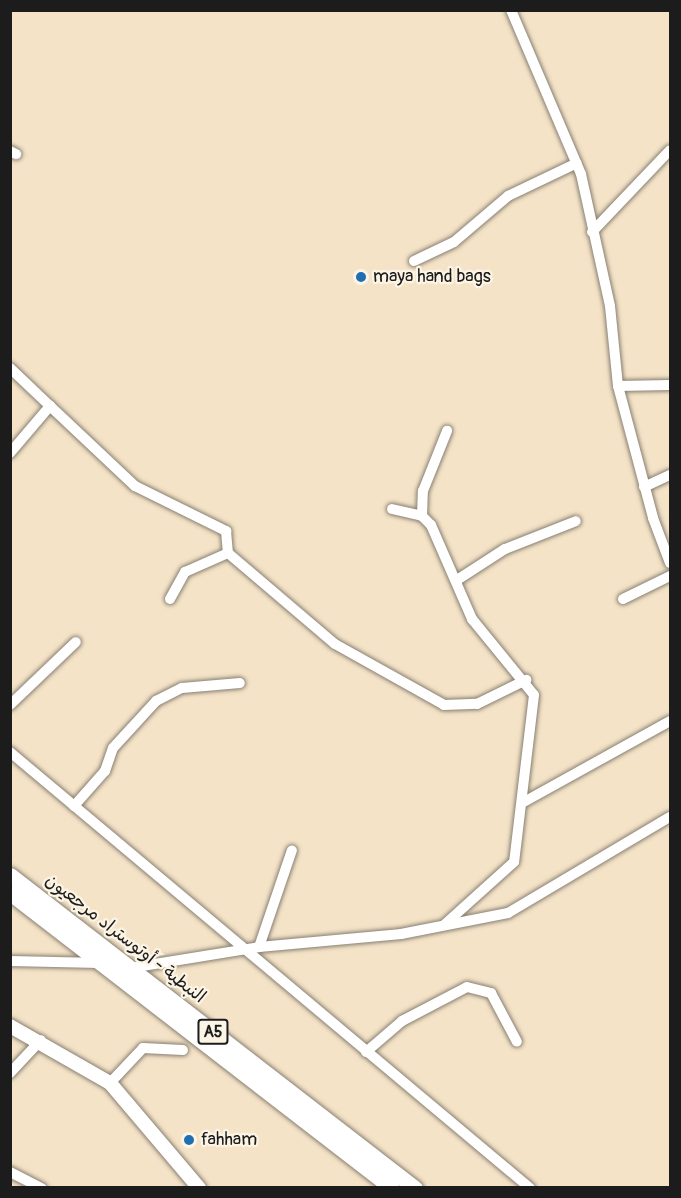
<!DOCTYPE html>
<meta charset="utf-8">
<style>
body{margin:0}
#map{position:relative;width:681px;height:1198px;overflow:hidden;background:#f5e3c8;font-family:Pangolin,"Playpen Sans Arabic",sans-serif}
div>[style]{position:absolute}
.roads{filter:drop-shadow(0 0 2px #888072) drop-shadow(0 0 2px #888072)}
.minor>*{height:10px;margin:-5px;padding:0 5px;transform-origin:5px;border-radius:5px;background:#fff}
.major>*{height:14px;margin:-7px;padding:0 7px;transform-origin:7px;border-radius:7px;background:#fff}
.highway>*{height:15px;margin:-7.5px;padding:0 7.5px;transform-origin:7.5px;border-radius:7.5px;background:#fff}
.dots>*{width:16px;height:16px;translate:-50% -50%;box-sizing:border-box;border:3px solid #fcf5e5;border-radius:50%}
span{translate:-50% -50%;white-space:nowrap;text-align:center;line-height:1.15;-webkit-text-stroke:4.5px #fcf5e5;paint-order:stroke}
.shield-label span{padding:2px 4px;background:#fcf5e5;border:2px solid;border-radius:4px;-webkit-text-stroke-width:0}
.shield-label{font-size:16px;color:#1c1c1c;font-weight:700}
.poi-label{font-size:18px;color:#1c1c1c}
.left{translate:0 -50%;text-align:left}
.street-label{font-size:18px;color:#1c1c1c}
.frame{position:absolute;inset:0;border:12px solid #1c1c1c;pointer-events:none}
</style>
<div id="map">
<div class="roads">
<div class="minor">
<i style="left:511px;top:10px;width:178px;rotate:66.9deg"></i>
<i style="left:581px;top:174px;width:135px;rotate:77.6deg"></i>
<i style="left:610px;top:306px;width:80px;rotate:84.3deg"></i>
<i style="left:618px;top:386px;width:137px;rotate:75.1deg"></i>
<i style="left:653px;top:518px;width:48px;rotate:69.3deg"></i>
<i style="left:10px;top:151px;width:7px;rotate:27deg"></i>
<i style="left:592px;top:232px;width:113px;rotate:-46.4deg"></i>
<i style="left:414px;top:261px;width:44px;rotate:-25.4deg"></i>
<i style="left:454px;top:242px;width:71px;rotate:-40.4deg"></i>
<i style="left:508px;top:196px;width:76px;rotate:-25.6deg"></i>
<i style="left:10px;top:368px;width:55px;rotate:43.5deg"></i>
<i style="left:618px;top:386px;width:52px;rotate:-1.1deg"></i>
<i style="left:10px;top:453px;width:62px;rotate:-49.6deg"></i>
<i style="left:50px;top:406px;width:117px;rotate:43.3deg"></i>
<i style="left:135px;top:486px;width:102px;rotate:26.3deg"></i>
<i style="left:226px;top:531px;width:22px;rotate:85deg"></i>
<i style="left:644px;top:487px;width:29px;rotate:-25deg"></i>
<i style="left:392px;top:509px;width:31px;rotate:13deg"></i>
<i style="left:422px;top:516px;width:13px;rotate:45deg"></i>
<i style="left:431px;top:525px;width:103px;rotate:66.4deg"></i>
<i style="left:472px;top:619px;width:98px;rotate:50.8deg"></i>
<i style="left:534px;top:695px;width:168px;rotate:96.8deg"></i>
<i style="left:514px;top:862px;width:94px;rotate:138deg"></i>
<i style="left:422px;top:516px;width:25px;rotate:-88deg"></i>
<i style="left:423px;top:491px;width:65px;rotate:-68.2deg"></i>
<i style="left:457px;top:580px;width:57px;rotate:-32.9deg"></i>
<i style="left:505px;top:549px;width:76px;rotate:-21.5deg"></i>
<i style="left:170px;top:599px;width:31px;rotate:-61deg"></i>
<i style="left:185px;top:572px;width:47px;rotate:-23.8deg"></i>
<i style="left:228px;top:553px;width:140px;rotate:40.4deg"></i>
<i style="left:335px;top:644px;width:125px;rotate:29.2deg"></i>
<i style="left:444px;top:705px;width:33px;rotate:-2deg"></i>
<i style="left:477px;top:704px;width:55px;rotate:-26.1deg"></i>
<i style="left:623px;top:599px;width:52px;rotate:-26.1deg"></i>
<i style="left:10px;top:705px;width:91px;rotate:-43.7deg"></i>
<i style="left:10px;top:752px;width:679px;rotate:39.98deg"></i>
<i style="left:522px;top:803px;width:169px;rotate:-29deg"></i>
<i style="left:74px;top:806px;width:47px;rotate:-48.5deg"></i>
<i style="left:105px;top:771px;width:24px;rotate:-71deg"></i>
<i style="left:113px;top:748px;width:64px;rotate:-47.5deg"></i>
<i style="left:156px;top:701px;width:29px;rotate:-27deg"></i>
<i style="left:182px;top:688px;width:58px;rotate:-4.9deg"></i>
<i style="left:259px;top:947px;width:102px;rotate:-71.2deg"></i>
<i style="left:10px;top:961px;width:90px;rotate:1.3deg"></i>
<i style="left:130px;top:968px;width:131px;rotate:-9.2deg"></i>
<i style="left:259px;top:947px;width:143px;rotate:-5.2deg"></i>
<i style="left:401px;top:934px;width:109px;rotate:-11.1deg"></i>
<i style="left:508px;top:913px;width:188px;rotate:-30.7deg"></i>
<i style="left:366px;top:1052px;width:48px;rotate:-40.7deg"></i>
<i style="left:402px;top:1021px;width:73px;rotate:-27.6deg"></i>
<i style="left:467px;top:987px;width:25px;rotate:14deg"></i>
<i style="left:491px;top:993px;width:55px;rotate:62deg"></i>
<i style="left:10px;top:1073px;width:45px;rotate:-46.8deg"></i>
<i style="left:110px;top:1083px;width:48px;rotate:-46.7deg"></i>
<i style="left:143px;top:1048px;width:40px;rotate:2.9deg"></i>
<i style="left:10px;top:1172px;width:36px;rotate:27deg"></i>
</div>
<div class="major">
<i style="left:10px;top:1026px;width:115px;rotate:29.7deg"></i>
<i style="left:110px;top:1083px;width:138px;rotate:49.7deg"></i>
</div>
<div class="highway">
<i style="left:10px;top:875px;width:512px;rotate:37.7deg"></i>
<i style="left:10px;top:893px;width:483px;rotate:37.7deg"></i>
</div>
</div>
<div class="dots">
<i style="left:361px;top:277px;background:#1f6fb2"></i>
<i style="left:189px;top:1140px;background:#1f6fb2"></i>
</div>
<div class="shield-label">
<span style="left:213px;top:1032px">A5</span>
</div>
<div class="poi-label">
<span class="left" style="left:373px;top:277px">maya hand bags</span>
<span class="left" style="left:201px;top:1140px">fahham</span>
</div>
<div class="street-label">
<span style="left:125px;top:939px;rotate:38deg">النبطية - أوتوستراد مرجعيون</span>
</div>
<div class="frame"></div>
</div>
